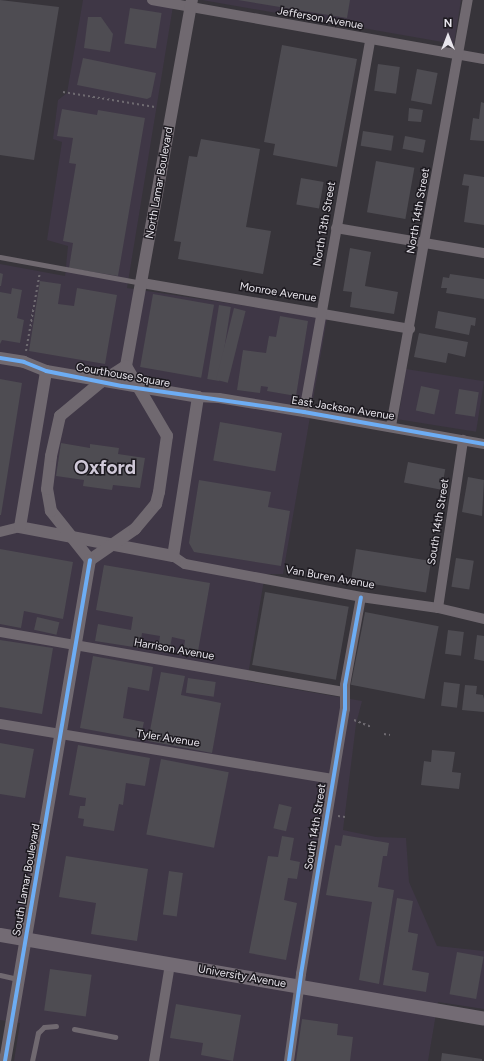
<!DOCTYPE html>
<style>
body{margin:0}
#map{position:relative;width:484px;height:1061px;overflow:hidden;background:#37343a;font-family:Figtree,sans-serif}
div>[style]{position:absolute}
.built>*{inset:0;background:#3f3746;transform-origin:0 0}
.building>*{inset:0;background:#4e4c52;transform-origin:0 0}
.path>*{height:2px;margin-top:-1px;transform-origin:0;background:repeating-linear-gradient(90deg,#6e6a70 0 2px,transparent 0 5px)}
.service>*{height:5px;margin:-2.5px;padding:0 2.5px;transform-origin:2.5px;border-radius:2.5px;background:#706970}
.minor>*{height:10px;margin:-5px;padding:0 5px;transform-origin:5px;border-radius:5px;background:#706970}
.tertiary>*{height:12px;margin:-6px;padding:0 6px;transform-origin:6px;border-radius:6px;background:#706970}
.secondary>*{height:14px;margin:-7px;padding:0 7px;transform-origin:7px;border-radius:7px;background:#736b74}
.cycleway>*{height:4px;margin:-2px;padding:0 2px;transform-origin:2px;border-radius:2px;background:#6dadf4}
span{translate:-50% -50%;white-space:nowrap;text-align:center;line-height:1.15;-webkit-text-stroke:3px #1d1a20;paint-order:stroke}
.street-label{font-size:11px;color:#e8e5ec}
.town-label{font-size:19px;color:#d0c9d8;font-weight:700}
.north{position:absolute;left:428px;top:16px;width:40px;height:40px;-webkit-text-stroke:3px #1d1a20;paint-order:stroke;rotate:0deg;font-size:11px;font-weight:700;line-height:16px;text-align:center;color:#e8e5ec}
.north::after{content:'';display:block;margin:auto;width:14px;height:18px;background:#e8e5ec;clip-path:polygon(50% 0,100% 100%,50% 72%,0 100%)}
</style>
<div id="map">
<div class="built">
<i style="clip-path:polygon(83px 0,174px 0,127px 288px,327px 318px,283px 574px,265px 574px,247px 681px,362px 701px,356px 724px,343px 830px,376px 837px,406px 838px,409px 882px,437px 946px,484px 951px,484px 1009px,438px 1002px,428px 1061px,14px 1061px,20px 1023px,0 1020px,0 264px,65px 276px,68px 246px,47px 240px,62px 142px,53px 139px,58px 100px,67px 93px)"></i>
<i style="clip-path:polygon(202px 0,461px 0,454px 44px)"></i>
<i style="left:406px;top:369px;width:79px;height:51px;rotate:9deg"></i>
</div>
<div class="building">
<i style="clip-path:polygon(0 0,59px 7px,34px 160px,0 155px)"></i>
<i style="clip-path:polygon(238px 0,350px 0,347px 18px)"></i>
<i style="left:130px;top:8px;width:32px;height:36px;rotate:9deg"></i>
<i style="clip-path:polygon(88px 17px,101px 17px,113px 34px,110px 52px,84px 48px)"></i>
<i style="clip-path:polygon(282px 45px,357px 59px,337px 167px,273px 155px,275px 144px,264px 142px)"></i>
<i style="clip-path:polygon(83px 58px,156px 73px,151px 97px,147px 99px,77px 85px)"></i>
<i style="left:378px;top:64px;width:22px;height:27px;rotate:8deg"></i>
<i style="left:417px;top:69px;width:21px;height:32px;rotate:11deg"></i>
<i style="clip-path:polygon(481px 102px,484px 103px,484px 141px,470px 140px,473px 118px,479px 119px)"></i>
<i style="clip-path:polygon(409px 108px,423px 110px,421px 122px,408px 121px)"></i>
<i style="clip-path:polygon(62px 109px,97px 115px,98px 110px,145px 118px,118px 276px,69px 268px,73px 243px,63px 241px,76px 164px,69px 163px,73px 138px,57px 136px)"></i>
<i style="left:363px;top:131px;width:31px;height:15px;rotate:9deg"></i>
<i style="left:405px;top:136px;width:21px;height:13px;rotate:11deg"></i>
<i style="clip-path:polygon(201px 139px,260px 149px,246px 227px,271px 231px,263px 274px,178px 259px,181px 242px,174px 241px,189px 156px,197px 157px)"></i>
<i style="left:376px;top:161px;width:39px;height:52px;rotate:10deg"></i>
<i style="clip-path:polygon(464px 174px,484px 177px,484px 225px,464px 222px,469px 186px,462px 185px)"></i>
<i style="left:301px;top:178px;width:23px;height:27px;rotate:10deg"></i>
<i style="clip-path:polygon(350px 248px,371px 252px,365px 286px,398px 292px,394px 314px,350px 307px,352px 292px,343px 291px)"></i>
<i style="clip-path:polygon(0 273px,3px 274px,1px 286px,0 286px)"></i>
<i style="clip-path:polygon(450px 274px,484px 279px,484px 299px,446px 293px,447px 288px,441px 288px,443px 277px,449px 278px)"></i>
<i style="clip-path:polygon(40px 281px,61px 284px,58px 304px,74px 306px,77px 288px,117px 295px,105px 364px,29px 351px)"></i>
<i style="clip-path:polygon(12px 288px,22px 290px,17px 318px,24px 320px,20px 343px,2px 340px,0 344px,0 292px,11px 294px)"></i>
<i style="left:153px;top:294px;width:62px;height:74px;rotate:10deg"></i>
<i style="left:219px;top:305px;width:12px;height:75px;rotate:9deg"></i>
<i style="left:234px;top:308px;width:12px;height:74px;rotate:14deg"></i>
<i style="clip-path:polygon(438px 311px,476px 318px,475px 326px,471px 325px,469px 335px,435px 328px)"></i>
<i style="clip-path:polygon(280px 316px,308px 321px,296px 396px,267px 391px,268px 387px,261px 386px,260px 393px,237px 390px,243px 350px,266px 353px,269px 336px,276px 337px)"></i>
<i style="clip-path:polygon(419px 333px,468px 342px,465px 357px,448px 353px,446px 363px,414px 357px)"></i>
<i style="clip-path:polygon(0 379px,22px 383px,1px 515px,0 515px)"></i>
<i style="left:421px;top:386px;width:19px;height:25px;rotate:12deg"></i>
<i style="left:459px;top:389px;width:20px;height:25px;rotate:9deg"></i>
<i style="left:220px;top:422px;width:63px;height:39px;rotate:10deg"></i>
<i style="clip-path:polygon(61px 443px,90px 448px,90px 444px,119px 448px,118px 454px,145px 458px,140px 488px,113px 485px,112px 490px,83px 486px,84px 480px,56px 476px)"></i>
<i style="left:408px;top:462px;width:38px;height:21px;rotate:11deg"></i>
<i style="clip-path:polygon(468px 477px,484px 480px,482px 516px,462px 512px)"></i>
<i style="clip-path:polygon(199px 480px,271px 492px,268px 507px,290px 511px,281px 566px,194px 552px,189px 543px)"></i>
<i style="clip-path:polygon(0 549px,73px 562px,63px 619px,24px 611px,21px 628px,0 624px)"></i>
<i style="left:356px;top:549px;width:76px;height:32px;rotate:9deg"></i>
<i style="left:456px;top:558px;width:18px;height:29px;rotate:9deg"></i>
<i style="clip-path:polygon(104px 565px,210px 583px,197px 657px,183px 655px,185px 640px,172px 637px,169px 653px,158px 650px,160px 636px,142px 633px,140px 648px,95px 641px,98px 624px,131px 630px,133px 617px,96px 610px)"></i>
<i style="left:265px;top:592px;width:85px;height:74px;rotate:10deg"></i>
<i style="left:365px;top:612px;width:75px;height:74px;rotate:11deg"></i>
<i style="left:37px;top:617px;width:23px;height:13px;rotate:13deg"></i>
<i style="left:448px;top:630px;width:16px;height:24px;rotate:7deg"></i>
<i style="clip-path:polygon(477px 635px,484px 636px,484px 661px,474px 659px)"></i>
<i style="clip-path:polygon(0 640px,53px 648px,42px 714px,0 707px)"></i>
<i style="clip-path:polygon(93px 656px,153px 667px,149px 691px,128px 687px,123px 718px,144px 722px,140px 739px,80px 728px)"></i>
<i style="clip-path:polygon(161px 672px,185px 676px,181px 695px,221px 703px,212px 753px,148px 741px)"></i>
<i style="left:188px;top:678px;width:28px;height:15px;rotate:8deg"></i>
<i style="left:444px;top:682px;width:16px;height:24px;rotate:7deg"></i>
<i style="clip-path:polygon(465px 685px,477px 686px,476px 694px,483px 695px,484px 699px,484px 712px,462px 710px)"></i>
<i style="clip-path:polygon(0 743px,34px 749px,25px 798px,0 794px)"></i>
<i style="clip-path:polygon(78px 745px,150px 758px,145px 786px,126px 783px,123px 805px,119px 804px,114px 831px,83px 826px,84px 819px,78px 818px,80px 806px,85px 806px,86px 798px,69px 795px)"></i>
<i style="clip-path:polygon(432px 750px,455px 752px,452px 772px,461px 773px,459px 789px,421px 785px,424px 761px,431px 762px)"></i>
<i style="left:161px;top:759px;width:69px;height:77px;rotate:11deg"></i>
<i style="left:279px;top:804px;width:13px;height:25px;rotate:13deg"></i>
<i style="clip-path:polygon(343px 835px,389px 843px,387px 856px,383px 856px,378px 887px,394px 890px,379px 984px,359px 980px,372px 902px,326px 895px,335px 845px,341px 846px)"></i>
<i style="clip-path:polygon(282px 836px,294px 838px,290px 860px,300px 862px,297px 879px,288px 878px,284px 900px,297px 903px,286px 960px,249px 953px,268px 856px,278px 857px)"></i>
<i style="clip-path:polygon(66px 856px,148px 869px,137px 941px,91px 934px,96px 903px,59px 897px)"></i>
<i style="left:169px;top:871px;width:14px;height:44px;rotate:8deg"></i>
<i style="clip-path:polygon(397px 898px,413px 901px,408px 932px,418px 934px,412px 970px,429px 973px,426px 992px,383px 985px)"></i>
<i style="left:457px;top:952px;width:27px;height:43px;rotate:10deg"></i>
<i style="left:50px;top:969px;width:42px;height:42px;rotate:8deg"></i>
<i style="clip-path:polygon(176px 1004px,241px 1015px,233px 1061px,201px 1055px,203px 1043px,170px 1038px)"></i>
<i style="clip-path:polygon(302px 1019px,338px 1024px,337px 1035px,353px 1037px,350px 1061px,296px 1061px)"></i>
<i style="clip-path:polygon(442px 1053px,482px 1059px,482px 1061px,441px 1061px)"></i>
</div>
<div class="path">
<i style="left:63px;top:92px;width:93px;rotate:9.3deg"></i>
<i style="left:26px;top:351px;width:80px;rotate:-80deg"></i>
<i style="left:354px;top:720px;width:18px;rotate:22deg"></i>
<i style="left:384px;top:734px;width:6px;rotate:9deg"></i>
<i style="left:338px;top:816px;width:7px;rotate:8deg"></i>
</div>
<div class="service">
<i style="left:0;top:257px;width:143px;rotate:10.4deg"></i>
<i style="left:0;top:975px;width:18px;rotate:13deg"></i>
<i style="left:74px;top:1029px;width:42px;rotate:11deg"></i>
<i style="left:32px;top:1061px;width:29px;rotate:-78deg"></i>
<i style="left:38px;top:1033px;width:8px;rotate:-45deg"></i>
<i style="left:44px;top:1027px;width:12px;rotate:-5deg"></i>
</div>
<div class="minor">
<i style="left:152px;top:0;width:337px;rotate:10.1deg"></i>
<i style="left:336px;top:228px;width:150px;rotate:9.6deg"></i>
<i style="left:142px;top:283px;width:272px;rotate:9.7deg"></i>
<i style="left:198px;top:397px;width:21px;rotate:3deg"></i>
<i style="left:219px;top:398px;width:86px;rotate:9.4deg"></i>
<i style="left:304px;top:412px;width:183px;rotate:10.1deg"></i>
<i style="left:304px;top:412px;width:378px;rotate:-79.9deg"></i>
<i style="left:391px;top:426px;width:433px;rotate:-79.8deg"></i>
<i style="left:0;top:532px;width:21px;rotate:-14deg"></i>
<i style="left:173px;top:556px;width:14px;rotate:34deg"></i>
<i style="left:185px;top:564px;width:179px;rotate:10.6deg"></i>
<i style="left:361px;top:597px;width:78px;rotate:8.1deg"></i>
<i style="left:438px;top:608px;width:47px;rotate:13.4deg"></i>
<i style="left:438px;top:608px;width:170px;rotate:-81.5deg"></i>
<i style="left:0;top:632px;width:349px;rotate:9.9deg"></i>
<i style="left:0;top:724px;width:337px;rotate:9.4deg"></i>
<i style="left:154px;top:1061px;width:98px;rotate:-80.6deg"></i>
<i style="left:289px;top:1061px;width:88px;rotate:-82.1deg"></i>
<i style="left:301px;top:974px;width:269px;rotate:-80.6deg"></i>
<i style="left:345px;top:709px;width:24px;rotate:-90deg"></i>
<i style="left:345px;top:685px;width:89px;rotate:-79.7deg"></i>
</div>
<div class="tertiary">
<i style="left:0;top:358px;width:24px;rotate:9deg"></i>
<i style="left:24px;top:362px;width:24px;rotate:22deg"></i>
<i style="left:46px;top:371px;width:154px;rotate:9.7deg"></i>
<i style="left:198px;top:397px;width:161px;rotate:98.9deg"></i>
<i style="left:173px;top:556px;width:156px;rotate:-169.3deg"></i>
<i style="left:20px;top:527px;width:158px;rotate:-80.5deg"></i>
<i style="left:126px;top:366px;width:372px;rotate:-79.8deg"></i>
<i style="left:90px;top:560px;width:63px;rotate:-128.5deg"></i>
<i style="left:51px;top:511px;width:22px;rotate:-100deg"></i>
<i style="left:47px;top:489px;width:33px;rotate:-83deg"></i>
<i style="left:51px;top:456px;width:41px;rotate:-77.3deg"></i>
<i style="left:60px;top:416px;width:53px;rotate:-39.7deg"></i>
<i style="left:101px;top:382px;width:30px;rotate:-33deg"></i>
<i style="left:90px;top:560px;width:55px;rotate:-34.6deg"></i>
<i style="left:135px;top:529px;width:33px;rotate:-50deg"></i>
<i style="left:156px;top:504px;width:12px;rotate:-76deg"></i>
<i style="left:159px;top:492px;width:57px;rotate:-81.9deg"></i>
<i style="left:167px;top:436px;width:81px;rotate:-120.4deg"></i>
<i style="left:5px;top:1061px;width:508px;rotate:-80.37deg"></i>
</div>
<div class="secondary">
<i style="left:0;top:935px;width:491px;rotate:9.8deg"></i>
</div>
<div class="cycleway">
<i style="left:0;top:358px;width:24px;rotate:9deg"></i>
<i style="left:24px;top:362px;width:24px;rotate:22deg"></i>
<i style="left:46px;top:371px;width:77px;rotate:11.2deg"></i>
<i style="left:122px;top:386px;width:184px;rotate:8.1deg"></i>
<i style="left:304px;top:412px;width:183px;rotate:10.1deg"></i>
<i style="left:5px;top:1061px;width:508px;rotate:-80.37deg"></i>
<i style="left:289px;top:1061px;width:88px;rotate:-82.1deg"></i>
<i style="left:301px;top:974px;width:269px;rotate:-80.6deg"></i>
<i style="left:345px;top:709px;width:24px;rotate:-90deg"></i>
<i style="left:345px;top:685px;width:89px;rotate:-79.7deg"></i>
</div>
<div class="street-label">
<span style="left:320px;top:19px;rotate:10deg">Jefferson Avenue</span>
<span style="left:160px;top:183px;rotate:-80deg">North Lamar Boulevard</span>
<span style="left:419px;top:211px;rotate:-80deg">North 14th Street</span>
<span style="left:325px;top:224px;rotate:-80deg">North 13th Street</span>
<span style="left:278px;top:293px;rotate:9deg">Monroe Avenue</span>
<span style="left:123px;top:376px;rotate:10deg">Courthouse Square</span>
<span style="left:343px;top:409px;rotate:9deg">East Jackson Avenue</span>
<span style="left:439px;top:522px;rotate:-81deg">South 14th Street</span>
<span style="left:330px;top:578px;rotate:10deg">Van Buren Avenue</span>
<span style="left:174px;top:650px;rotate:10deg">Harrison Avenue</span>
<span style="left:168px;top:739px;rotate:9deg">Tyler Avenue</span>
<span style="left:316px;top:827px;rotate:-81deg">South 14th Street</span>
<span style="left:27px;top:880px;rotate:-80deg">South Lamar Boulevard</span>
<span style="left:242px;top:977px;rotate:10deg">University Avenue</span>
</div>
<div class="town-label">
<span style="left:105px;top:468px">Oxford</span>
</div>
<div class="north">N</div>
</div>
